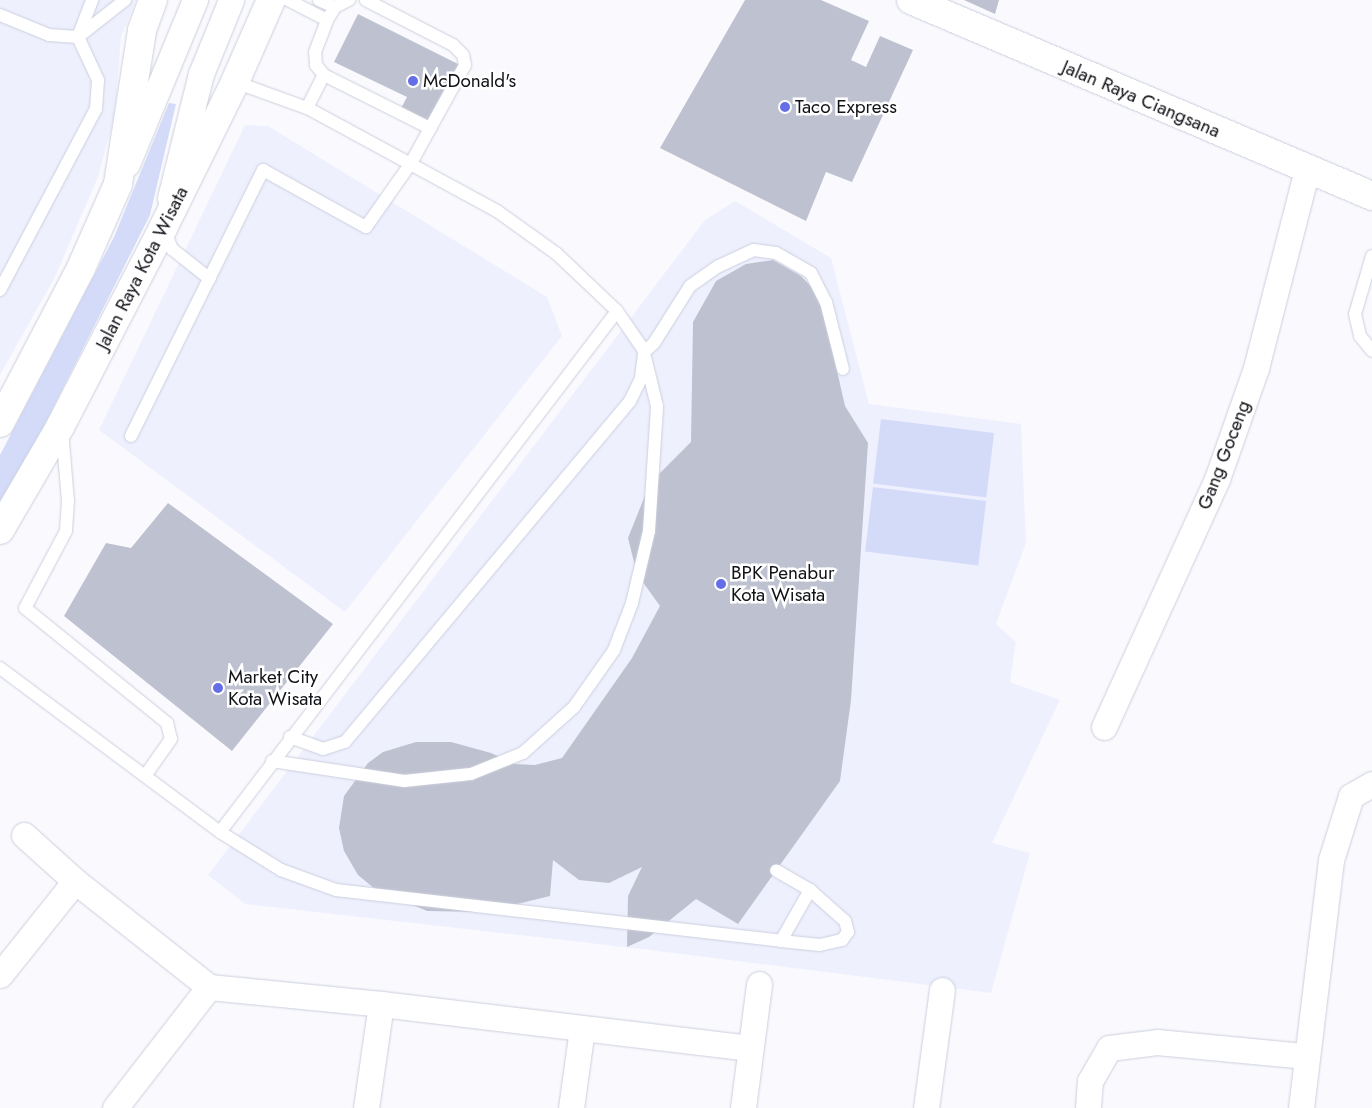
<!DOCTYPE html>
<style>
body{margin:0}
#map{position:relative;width:1372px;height:1108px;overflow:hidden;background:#fafafe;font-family:Jost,sans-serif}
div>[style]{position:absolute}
.built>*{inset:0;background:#eef0fe}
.green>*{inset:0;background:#d4dbf9;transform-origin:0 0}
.building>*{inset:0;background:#bec1cf}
.roads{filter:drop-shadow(0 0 1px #cbcfdd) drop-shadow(0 0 1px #cbcfdd)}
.lane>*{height:12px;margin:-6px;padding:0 6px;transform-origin:6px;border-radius:6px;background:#fff}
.street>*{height:25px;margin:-12.5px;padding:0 12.5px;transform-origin:12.5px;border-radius:12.5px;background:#fff}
.secondary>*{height:28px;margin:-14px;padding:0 14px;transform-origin:14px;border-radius:14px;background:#fff}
.dots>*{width:14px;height:14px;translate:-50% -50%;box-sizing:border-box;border:2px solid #fff;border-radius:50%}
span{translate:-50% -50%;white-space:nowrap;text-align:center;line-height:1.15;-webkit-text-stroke:5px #fff;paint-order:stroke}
.poi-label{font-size:19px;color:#121318}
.left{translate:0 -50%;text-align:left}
.street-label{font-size:19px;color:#121318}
</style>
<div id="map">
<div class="built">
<i style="clip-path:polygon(0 0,136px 0,121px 37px,115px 114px,98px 177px,55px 277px,0 375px)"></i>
<i style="clip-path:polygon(245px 125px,268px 126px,547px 297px,562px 336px,345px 612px,99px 430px)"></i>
<i style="clip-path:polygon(735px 201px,831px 258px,869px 404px,1021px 424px,1026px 543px,996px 624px,1016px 642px,1010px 682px,1060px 700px,992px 843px,1030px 853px,991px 993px,650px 950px,245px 904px,208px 875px,705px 220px)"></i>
</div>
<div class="green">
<i style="clip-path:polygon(169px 103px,176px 104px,150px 215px,37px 440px,0 501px,0 455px,114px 237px)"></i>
<i style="left:881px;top:419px;width:114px;height:65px;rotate:7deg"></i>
<i style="left:873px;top:487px;width:114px;height:65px;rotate:7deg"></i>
</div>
<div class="building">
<i style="clip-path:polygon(745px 0,821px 0,869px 21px,851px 60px,866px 67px,880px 36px,913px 50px,852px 182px,826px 172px,806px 221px,660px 148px)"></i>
<i style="clip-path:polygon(964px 0,999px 0,995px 14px)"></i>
<i style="clip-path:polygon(358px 14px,460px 65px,431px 125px,400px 110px,407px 97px,334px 62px)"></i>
<i style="clip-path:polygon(773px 260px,801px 276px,820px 296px,845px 406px,868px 443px,851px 700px,840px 781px,738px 924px,696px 899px,649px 937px,627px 947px,628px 896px,642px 867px,609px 883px,579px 880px,553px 860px,550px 896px,484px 912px,427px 911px,375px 889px,358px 875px,344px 851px,339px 828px,344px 796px,368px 763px,383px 752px,416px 742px,451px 742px,491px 753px,515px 764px,535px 765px,562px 758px,632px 658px,660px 606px,637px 574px,628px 538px,650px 483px,691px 442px,693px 322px,716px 281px,746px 264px)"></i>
<i style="clip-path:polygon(168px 503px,333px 624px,232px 751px,64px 616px,106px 543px,131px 548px)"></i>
</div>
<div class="roads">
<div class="lane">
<i style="left:288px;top:0;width:44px;rotate:27.1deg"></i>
<i style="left:319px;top:0;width:17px;rotate:24deg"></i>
<i style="left:0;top:15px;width:53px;rotate:22.2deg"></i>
<i style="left:49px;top:35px;width:29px;rotate:4deg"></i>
<i style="left:78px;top:37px;width:40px;rotate:-69deg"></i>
<i style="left:324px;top:75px;width:119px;rotate:26.6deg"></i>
<i style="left:307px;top:108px;width:37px;rotate:-63deg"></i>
<i style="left:324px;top:75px;width:13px;rotate:-129deg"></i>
<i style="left:316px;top:65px;width:13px;rotate:-94deg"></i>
<i style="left:315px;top:52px;width:34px;rotate:-69deg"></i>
<i style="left:327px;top:20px;width:15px;rotate:-58deg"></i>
<i style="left:335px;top:7px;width:16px;rotate:-27deg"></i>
<i style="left:164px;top:230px;width:21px;rotate:67deg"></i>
<i style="left:172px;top:249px;width:48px;rotate:38.3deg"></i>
<i style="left:1372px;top:256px;width:60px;rotate:106.3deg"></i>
<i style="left:1355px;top:314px;width:23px;rotate:77deg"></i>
<i style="left:1360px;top:336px;width:19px;rotate:51deg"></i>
<i style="left:0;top:290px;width:205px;rotate:-62.1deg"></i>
<i style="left:96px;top:109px;width:29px;rotate:-86deg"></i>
<i style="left:98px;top:80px;width:47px;rotate:-114.9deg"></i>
<i style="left:78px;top:37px;width:60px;rotate:-38.2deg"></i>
<i style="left:62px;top:430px;width:71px;rotate:85.2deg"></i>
<i style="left:68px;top:501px;width:30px;rotate:94deg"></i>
<i style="left:66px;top:531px;width:87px;rotate:118deg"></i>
<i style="left:25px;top:608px;width:183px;rotate:39deg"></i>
<i style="left:167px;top:723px;width:16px;rotate:76deg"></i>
<i style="left:171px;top:739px;width:45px;rotate:125.1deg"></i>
<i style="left:131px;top:436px;width:297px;rotate:-63.6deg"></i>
<i style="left:263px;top:170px;width:118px;rotate:29deg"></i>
<i style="left:366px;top:227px;width:78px;rotate:-54.9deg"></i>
<i style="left:411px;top:163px;width:112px;rotate:-61.1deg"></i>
<i style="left:465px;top:65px;width:10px;rotate:-101deg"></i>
<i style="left:463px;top:55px;width:14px;rotate:-135deg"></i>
<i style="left:453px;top:45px;width:98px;rotate:-152.7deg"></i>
<i style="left:0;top:668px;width:274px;rotate:36.7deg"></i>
<i style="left:220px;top:832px;width:655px;rotate:-52.69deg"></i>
<i style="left:617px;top:311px;width:83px;rotate:-136.5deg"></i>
<i style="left:557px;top:254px;width:74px;rotate:-144.4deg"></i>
<i style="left:497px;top:211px;width:216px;rotate:-151.5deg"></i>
<i style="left:307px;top:108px;width:77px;rotate:-160.1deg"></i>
<i style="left:290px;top:737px;width:35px;rotate:20deg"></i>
<i style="left:323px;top:749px;width:23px;rotate:-18deg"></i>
<i style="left:345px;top:742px;width:444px;rotate:-50.1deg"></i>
<i style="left:630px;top:401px;width:25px;rotate:-64deg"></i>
<i style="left:641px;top:378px;width:26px;rotate:-83deg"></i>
<i style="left:644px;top:352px;width:13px;rotate:-42deg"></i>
<i style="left:654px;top:343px;width:67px;rotate:-57.7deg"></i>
<i style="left:690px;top:286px;width:35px;rotate:-35deg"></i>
<i style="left:719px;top:266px;width:38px;rotate:-25deg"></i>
<i style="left:754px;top:250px;width:22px;rotate:8deg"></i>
<i style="left:776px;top:253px;width:40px;rotate:29.7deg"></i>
<i style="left:811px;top:273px;width:33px;rotate:63deg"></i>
<i style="left:826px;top:302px;width:69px;rotate:75.8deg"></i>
<i style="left:272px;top:761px;width:134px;rotate:8.6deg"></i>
<i style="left:404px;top:781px;width:67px;rotate:-6deg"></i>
<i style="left:471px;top:774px;width:56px;rotate:-22deg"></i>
<i style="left:523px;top:753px;width:69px;rotate:-42deg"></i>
<i style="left:574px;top:707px;width:70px;rotate:-54.9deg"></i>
<i style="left:614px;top:650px;width:50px;rotate:-69deg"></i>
<i style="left:632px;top:603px;width:74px;rotate:-76.7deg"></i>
<i style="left:649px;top:531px;width:125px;rotate:-86.3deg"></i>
<i style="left:657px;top:406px;width:59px;rotate:-103.8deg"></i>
<i style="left:643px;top:349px;width:46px;rotate:-124.4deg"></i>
<i style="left:220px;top:832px;width:72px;rotate:31.9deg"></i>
<i style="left:281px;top:870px;width:59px;rotate:20deg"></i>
<i style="left:336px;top:890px;width:448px;rotate:6.5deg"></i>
<i style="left:781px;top:941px;width:39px;rotate:6deg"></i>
<i style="left:820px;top:945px;width:23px;rotate:-13deg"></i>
<i style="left:842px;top:940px;width:10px;rotate:-53deg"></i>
<i style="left:848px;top:932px;width:11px;rotate:-105deg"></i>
<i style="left:845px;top:921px;width:47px;rotate:-138.5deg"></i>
<i style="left:810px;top:890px;width:39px;rotate:-150deg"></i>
<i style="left:781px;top:941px;width:59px;rotate:-60.4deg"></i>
</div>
<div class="street">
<i style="left:127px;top:164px;width:178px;rotate:-67.5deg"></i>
<i style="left:170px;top:198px;width:128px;rotate:-76deg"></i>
<i style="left:201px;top:74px;width:80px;rotate:-67.9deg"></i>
<i style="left:1104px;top:727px;width:273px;rotate:-65.5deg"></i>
<i style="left:1217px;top:479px;width:118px;rotate:-70.6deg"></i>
<i style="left:1256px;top:368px;width:204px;rotate:-75.6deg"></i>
<i style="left:24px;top:835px;width:69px;rotate:42deg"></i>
<i style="left:75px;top:881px;width:171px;rotate:38.3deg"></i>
<i style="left:209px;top:987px;width:173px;rotate:5.6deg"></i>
<i style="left:381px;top:1004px;width:372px;rotate:6.8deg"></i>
<i style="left:0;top:975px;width:120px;rotate:-51.4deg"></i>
<i style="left:115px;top:1108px;width:153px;rotate:-52.2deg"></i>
<i style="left:366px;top:1108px;width:105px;rotate:-81.8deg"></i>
<i style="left:571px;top:1108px;width:80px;rotate:-82.1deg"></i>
<i style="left:743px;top:1108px;width:125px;rotate:-82.6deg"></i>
<i style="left:926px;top:1108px;width:119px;rotate:-82.3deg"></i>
<i style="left:1088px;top:1108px;width:27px;rotate:-86deg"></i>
<i style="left:1090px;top:1081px;width:38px;rotate:-60deg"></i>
<i style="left:1109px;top:1048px;width:48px;rotate:-7.1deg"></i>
<i style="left:1157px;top:1042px;width:150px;rotate:5.4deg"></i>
<i style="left:1301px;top:1108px;width:250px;rotate:-83.1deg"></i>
<i style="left:1331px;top:860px;width:67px;rotate:-72.6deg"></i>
<i style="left:1351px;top:796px;width:24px;rotate:-30deg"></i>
</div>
<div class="secondary">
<i style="left:911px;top:0;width:501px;rotate:23.03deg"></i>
<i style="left:0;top:423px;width:175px;rotate:-62.4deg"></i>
<i style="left:81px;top:268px;width:92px;rotate:-66.2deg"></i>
<i style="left:118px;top:184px;width:156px;rotate:-81.1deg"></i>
<i style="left:142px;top:30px;width:32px;rotate:-70deg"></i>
<i style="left:0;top:530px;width:121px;rotate:-59.8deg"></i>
<i style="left:61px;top:425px;width:222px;rotate:-62.6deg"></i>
<i style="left:163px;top:228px;width:163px;rotate:-63.7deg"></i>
<i style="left:235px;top:82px;width:90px;rotate:-66.3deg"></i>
</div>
</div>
<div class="dots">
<i style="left:413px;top:81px;background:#656ee6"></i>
<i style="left:785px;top:107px;background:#656ee6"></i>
<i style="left:721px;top:584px;background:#656ee6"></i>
<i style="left:218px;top:688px;background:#656ee6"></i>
</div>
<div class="poi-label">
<span class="left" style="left:423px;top:81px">McDonald's</span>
<span class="left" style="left:795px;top:107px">Taco Express</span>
<span class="left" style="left:731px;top:584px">BPK Penabur<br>Kota Wisata</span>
<span class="left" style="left:228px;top:688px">Market City<br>Kota Wisata</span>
</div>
<div class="street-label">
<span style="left:1141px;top:99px;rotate:23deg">Jalan Raya Ciangsana</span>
<span style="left:142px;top:268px;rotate:-63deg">Jalan Raya Kota Wisata</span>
<span style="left:1224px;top:455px;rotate:-69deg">Gang Goceng</span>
</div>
</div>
